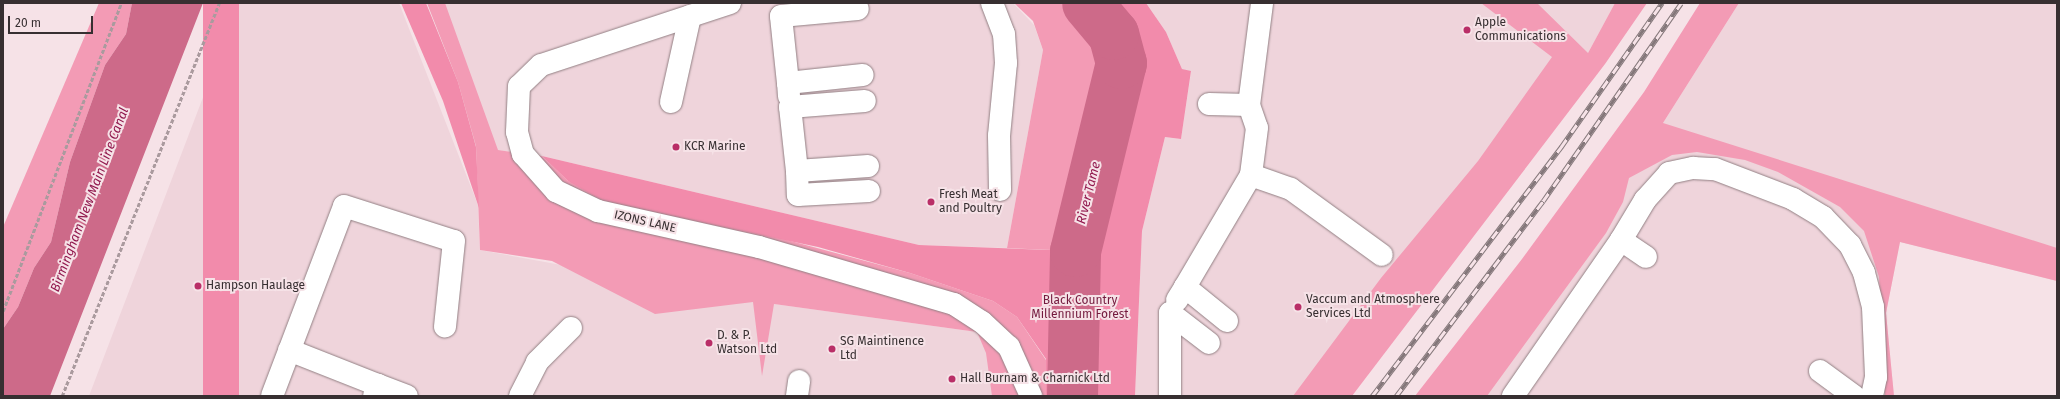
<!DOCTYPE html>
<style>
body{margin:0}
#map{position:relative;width:2060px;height:399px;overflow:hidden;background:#f6e2e7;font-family:"Fira Sans",sans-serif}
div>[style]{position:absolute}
.built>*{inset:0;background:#efd4db}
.green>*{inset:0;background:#f39bb5}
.forest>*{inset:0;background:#f28bab;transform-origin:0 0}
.water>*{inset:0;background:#cd6a89}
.river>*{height:51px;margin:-25.5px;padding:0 25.5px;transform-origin:25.5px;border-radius:25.5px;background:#cd6a89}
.path>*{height:2.5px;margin-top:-1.25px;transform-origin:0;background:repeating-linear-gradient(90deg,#aa9a9e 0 4px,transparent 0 6px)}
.roads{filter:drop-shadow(0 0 1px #928084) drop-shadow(0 0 1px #928084)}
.minor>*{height:22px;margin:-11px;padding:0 11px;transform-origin:11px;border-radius:11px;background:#fff}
.rail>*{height:4.5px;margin-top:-2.25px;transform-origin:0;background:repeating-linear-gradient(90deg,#f6e2e7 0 9px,#84777a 0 18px);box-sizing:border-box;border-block:1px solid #84777a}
.dots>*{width:11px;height:11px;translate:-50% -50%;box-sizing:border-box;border:2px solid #f6e2e7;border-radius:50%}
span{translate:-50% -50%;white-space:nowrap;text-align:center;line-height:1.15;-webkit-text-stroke:4px #f6e2e7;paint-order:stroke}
.poi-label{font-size:12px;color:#372f31}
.left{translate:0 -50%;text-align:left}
.street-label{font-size:12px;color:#372f31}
.park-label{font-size:12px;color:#741a3e}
.water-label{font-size:13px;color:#91184d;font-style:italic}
.frame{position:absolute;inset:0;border:4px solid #372f31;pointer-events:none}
.scale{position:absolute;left:8px;top:16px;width:85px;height:18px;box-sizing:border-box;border:2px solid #372f31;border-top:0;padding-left:5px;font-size:12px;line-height:14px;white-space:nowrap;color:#372f31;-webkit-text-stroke:3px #f6e2e7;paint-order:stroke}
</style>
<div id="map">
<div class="built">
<i style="clip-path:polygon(239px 3px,399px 3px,478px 205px,480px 250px,774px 304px,977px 332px,1007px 396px,89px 396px)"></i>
<i style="clip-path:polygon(427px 3px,1013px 3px,1034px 25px,1043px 50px,1007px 248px,919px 245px,542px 156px,476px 147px,458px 82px)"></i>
<i style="clip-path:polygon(1146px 3px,1615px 3px,1588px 53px,1313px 396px,1135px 396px,1142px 231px,1165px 137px,1181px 139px,1191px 72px,1182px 69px,1166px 32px)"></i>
<i style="clip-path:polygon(1739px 3px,2057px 3px,2057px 281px,1900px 242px,1886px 313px,1894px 396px,1459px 396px,1663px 123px)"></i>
</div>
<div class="green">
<i style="clip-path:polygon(99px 3px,132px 3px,126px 34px,105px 65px,70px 162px,51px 242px,34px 268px,18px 307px,3px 329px,3px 227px)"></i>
<i style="clip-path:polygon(427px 3px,445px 3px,498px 150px,542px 156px,568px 181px,910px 273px,993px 301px,1017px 317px,1046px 360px,1046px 396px,992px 396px,986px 353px,977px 332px,774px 304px,762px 376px,753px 302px,655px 314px,552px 261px,480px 250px,476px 146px,458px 82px)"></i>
<i style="clip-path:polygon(1014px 3px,1087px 3px,1113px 34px,1121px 63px,1075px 251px,1007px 248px,1043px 50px,1033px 21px)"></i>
<i style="clip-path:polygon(1481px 3px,1537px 3px,1588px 53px,1615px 3px,1647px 3px,1605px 64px,1352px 396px,1293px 396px,1381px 278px,1478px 161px,1552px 57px)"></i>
<i style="clip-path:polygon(1700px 3px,1739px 3px,1663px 123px,2057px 248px,2057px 281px,1900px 242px,1886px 313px,1894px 396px,1885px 396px,1879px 277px,1864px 231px,1840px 207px,1778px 172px,1745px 160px,1697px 152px,1672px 155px,1629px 178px,1623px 202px,1606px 233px,1487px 396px,1415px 396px,1522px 259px,1644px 92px)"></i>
</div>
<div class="forest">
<i style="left:203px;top:3px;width:36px;height:422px"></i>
<i style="clip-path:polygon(401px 3px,426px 3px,458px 82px,476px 147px,479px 208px,443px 101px)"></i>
<i style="clip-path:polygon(1087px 3px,1146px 3px,1166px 32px,1182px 69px,1191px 71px,1181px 139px,1165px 137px,1142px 231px,1135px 396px,1046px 396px,1046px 359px,1017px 317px,993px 301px,910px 273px,818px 247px,605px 202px,568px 181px,542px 156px,919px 245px,1075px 251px,1121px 63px,1113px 34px)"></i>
</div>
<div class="water">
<i style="clip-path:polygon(132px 3px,203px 3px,50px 396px,3px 396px,3px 329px,18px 307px,34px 268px,51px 242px,70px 162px,105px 65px,126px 34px)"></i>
</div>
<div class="river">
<i style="left:1072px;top:396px;width:145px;rotate:-88.8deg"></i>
<i style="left:1075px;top:251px;width:194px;rotate:-76.3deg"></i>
<i style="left:1121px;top:63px;width:30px;rotate:-105deg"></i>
<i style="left:1113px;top:34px;width:40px;rotate:-130deg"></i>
</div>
<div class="path">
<i style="left:3px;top:311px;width:330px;rotate:-69deg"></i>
<i style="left:62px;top:396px;width:423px;rotate:-68.2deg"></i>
</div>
<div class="roads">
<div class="minor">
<i style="left:730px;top:3px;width:199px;rotate:161.8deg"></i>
<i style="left:541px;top:65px;width:30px;rotate:136deg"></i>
<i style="left:519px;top:86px;width:46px;rotate:92.5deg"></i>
<i style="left:517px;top:132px;width:23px;rotate:75deg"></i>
<i style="left:523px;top:154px;width:50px;rotate:48.3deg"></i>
<i style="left:556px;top:191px;width:47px;rotate:25.5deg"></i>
<i style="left:598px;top:211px;width:165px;rotate:12.6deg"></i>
<i style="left:759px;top:247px;width:203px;rotate:16.3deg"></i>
<i style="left:954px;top:304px;width:33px;rotate:33deg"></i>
<i style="left:982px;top:322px;width:37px;rotate:43deg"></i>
<i style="left:1009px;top:347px;width:54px;rotate:65.8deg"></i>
<i style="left:992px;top:3px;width:33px;rotate:69deg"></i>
<i style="left:1004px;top:34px;width:29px;rotate:86deg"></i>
<i style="left:1006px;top:63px;width:73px;rotate:95.5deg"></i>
<i style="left:999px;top:136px;width:54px;rotate:88.9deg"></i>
<i style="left:788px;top:83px;width:67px;rotate:-96deg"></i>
<i style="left:781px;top:16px;width:77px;rotate:-5.2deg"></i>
<i style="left:789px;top:96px;width:13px;rotate:-94deg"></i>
<i style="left:788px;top:83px;width:75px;rotate:-6.1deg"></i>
<i style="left:671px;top:102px;width:88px;rotate:-77.5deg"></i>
<i style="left:1209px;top:104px;width:40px;rotate:1.4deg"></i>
<i style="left:1249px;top:105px;width:103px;rotate:-82.7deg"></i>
<i style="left:1249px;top:105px;width:24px;rotate:71deg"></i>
<i style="left:1257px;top:128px;width:47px;rotate:97.3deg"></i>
<i style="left:868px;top:166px;width:71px;rotate:176deg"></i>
<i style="left:797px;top:171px;width:24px;rotate:88deg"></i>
<i style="left:798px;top:195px;width:71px;rotate:-3.2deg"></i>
<i style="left:797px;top:171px;width:64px;rotate:-96.2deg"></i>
<i style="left:790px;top:107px;width:75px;rotate:-4.6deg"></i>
<i style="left:1621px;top:240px;width:47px;rotate:-59deg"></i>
<i style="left:1645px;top:200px;width:36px;rotate:-48deg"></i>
<i style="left:1669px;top:173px;width:25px;rotate:-12deg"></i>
<i style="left:1693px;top:168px;width:22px;rotate:3deg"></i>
<i style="left:1715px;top:169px;width:84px;rotate:21deg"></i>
<i style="left:1793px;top:199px;width:35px;rotate:31deg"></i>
<i style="left:1823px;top:217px;width:39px;rotate:46deg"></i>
<i style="left:1850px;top:245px;width:31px;rotate:63deg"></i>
<i style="left:1864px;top:273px;width:35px;rotate:75deg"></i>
<i style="left:1873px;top:307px;width:70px;rotate:87.5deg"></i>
<i style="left:1876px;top:377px;width:19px;rotate:102deg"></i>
<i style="left:1185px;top:287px;width:130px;rotate:-59.5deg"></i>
<i style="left:1251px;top:175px;width:42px;rotate:19.3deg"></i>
<i style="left:1291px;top:189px;width:112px;rotate:36deg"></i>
<i style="left:1177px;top:300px;width:15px;rotate:-58deg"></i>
<i style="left:1185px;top:287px;width:54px;rotate:39deg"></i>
<i style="left:289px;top:350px;width:96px;rotate:21.5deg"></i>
<i style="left:1820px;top:371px;width:42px;rotate:36.3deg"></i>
<i style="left:272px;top:396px;width:203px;rotate:-69.2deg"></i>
<i style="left:344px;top:206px;width:115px;rotate:17.7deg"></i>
<i style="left:454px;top:241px;width:86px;rotate:96deg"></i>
<i style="left:374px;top:396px;width:12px;rotate:-70deg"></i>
<i style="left:378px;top:385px;width:31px;rotate:21deg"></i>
<i style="left:520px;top:396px;width:38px;rotate:-63deg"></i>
<i style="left:537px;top:362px;width:48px;rotate:-45deg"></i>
<i style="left:797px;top:396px;width:15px;rotate:-82deg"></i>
<i style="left:1170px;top:396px;width:83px;rotate:-90deg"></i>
<i style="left:1170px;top:313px;width:49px;rotate:37.6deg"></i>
<i style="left:1513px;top:396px;width:190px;rotate:-55.3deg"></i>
<i style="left:1621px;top:240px;width:30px;rotate:34deg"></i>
</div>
</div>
<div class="rail">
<i style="left:1372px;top:396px;width:313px;rotate:-52.8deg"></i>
<i style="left:1561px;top:147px;width:176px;rotate:-55deg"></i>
<i style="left:1396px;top:396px;width:244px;rotate:-53deg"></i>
<i style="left:1543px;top:201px;width:241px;rotate:-55.1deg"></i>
</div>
<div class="dots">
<i style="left:1467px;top:30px;background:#b92e67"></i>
<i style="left:676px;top:147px;background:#b92e67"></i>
<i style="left:931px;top:202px;background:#b92e67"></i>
<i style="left:198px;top:286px;background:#b92e67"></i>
<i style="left:1298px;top:307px;background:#b92e67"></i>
<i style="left:709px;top:343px;background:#b92e67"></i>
<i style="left:832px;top:349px;background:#b92e67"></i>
<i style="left:952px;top:379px;background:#b92e67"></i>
</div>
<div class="poi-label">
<span class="left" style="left:1475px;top:30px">Apple<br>Communications</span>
<span class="left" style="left:684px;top:147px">KCR Marine</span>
<span class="left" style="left:939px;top:202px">Fresh Meat<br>and Poultry</span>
<span class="left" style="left:206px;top:286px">Hampson Haulage</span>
<span class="left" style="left:1306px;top:307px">Vaccum and Atmosphere<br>Services Ltd</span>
<span class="left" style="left:717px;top:343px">D. &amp; P.<br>Watson Ltd</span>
<span class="left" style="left:840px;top:349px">SG Maintinence<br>Ltd</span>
<span class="left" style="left:960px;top:379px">Hall Burnam &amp; Charnick Ltd</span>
</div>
<div class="street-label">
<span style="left:645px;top:222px;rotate:13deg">IZONS LANE</span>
</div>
<div class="park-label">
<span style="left:1080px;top:308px">Black Country<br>Millennium Forest</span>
</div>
<div class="water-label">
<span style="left:1089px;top:193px;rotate:-76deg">River Tame</span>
<span style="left:90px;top:200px;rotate:-69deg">Birmingham New Main Line Canal</span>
</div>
<div class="frame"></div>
<div class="scale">20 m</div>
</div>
